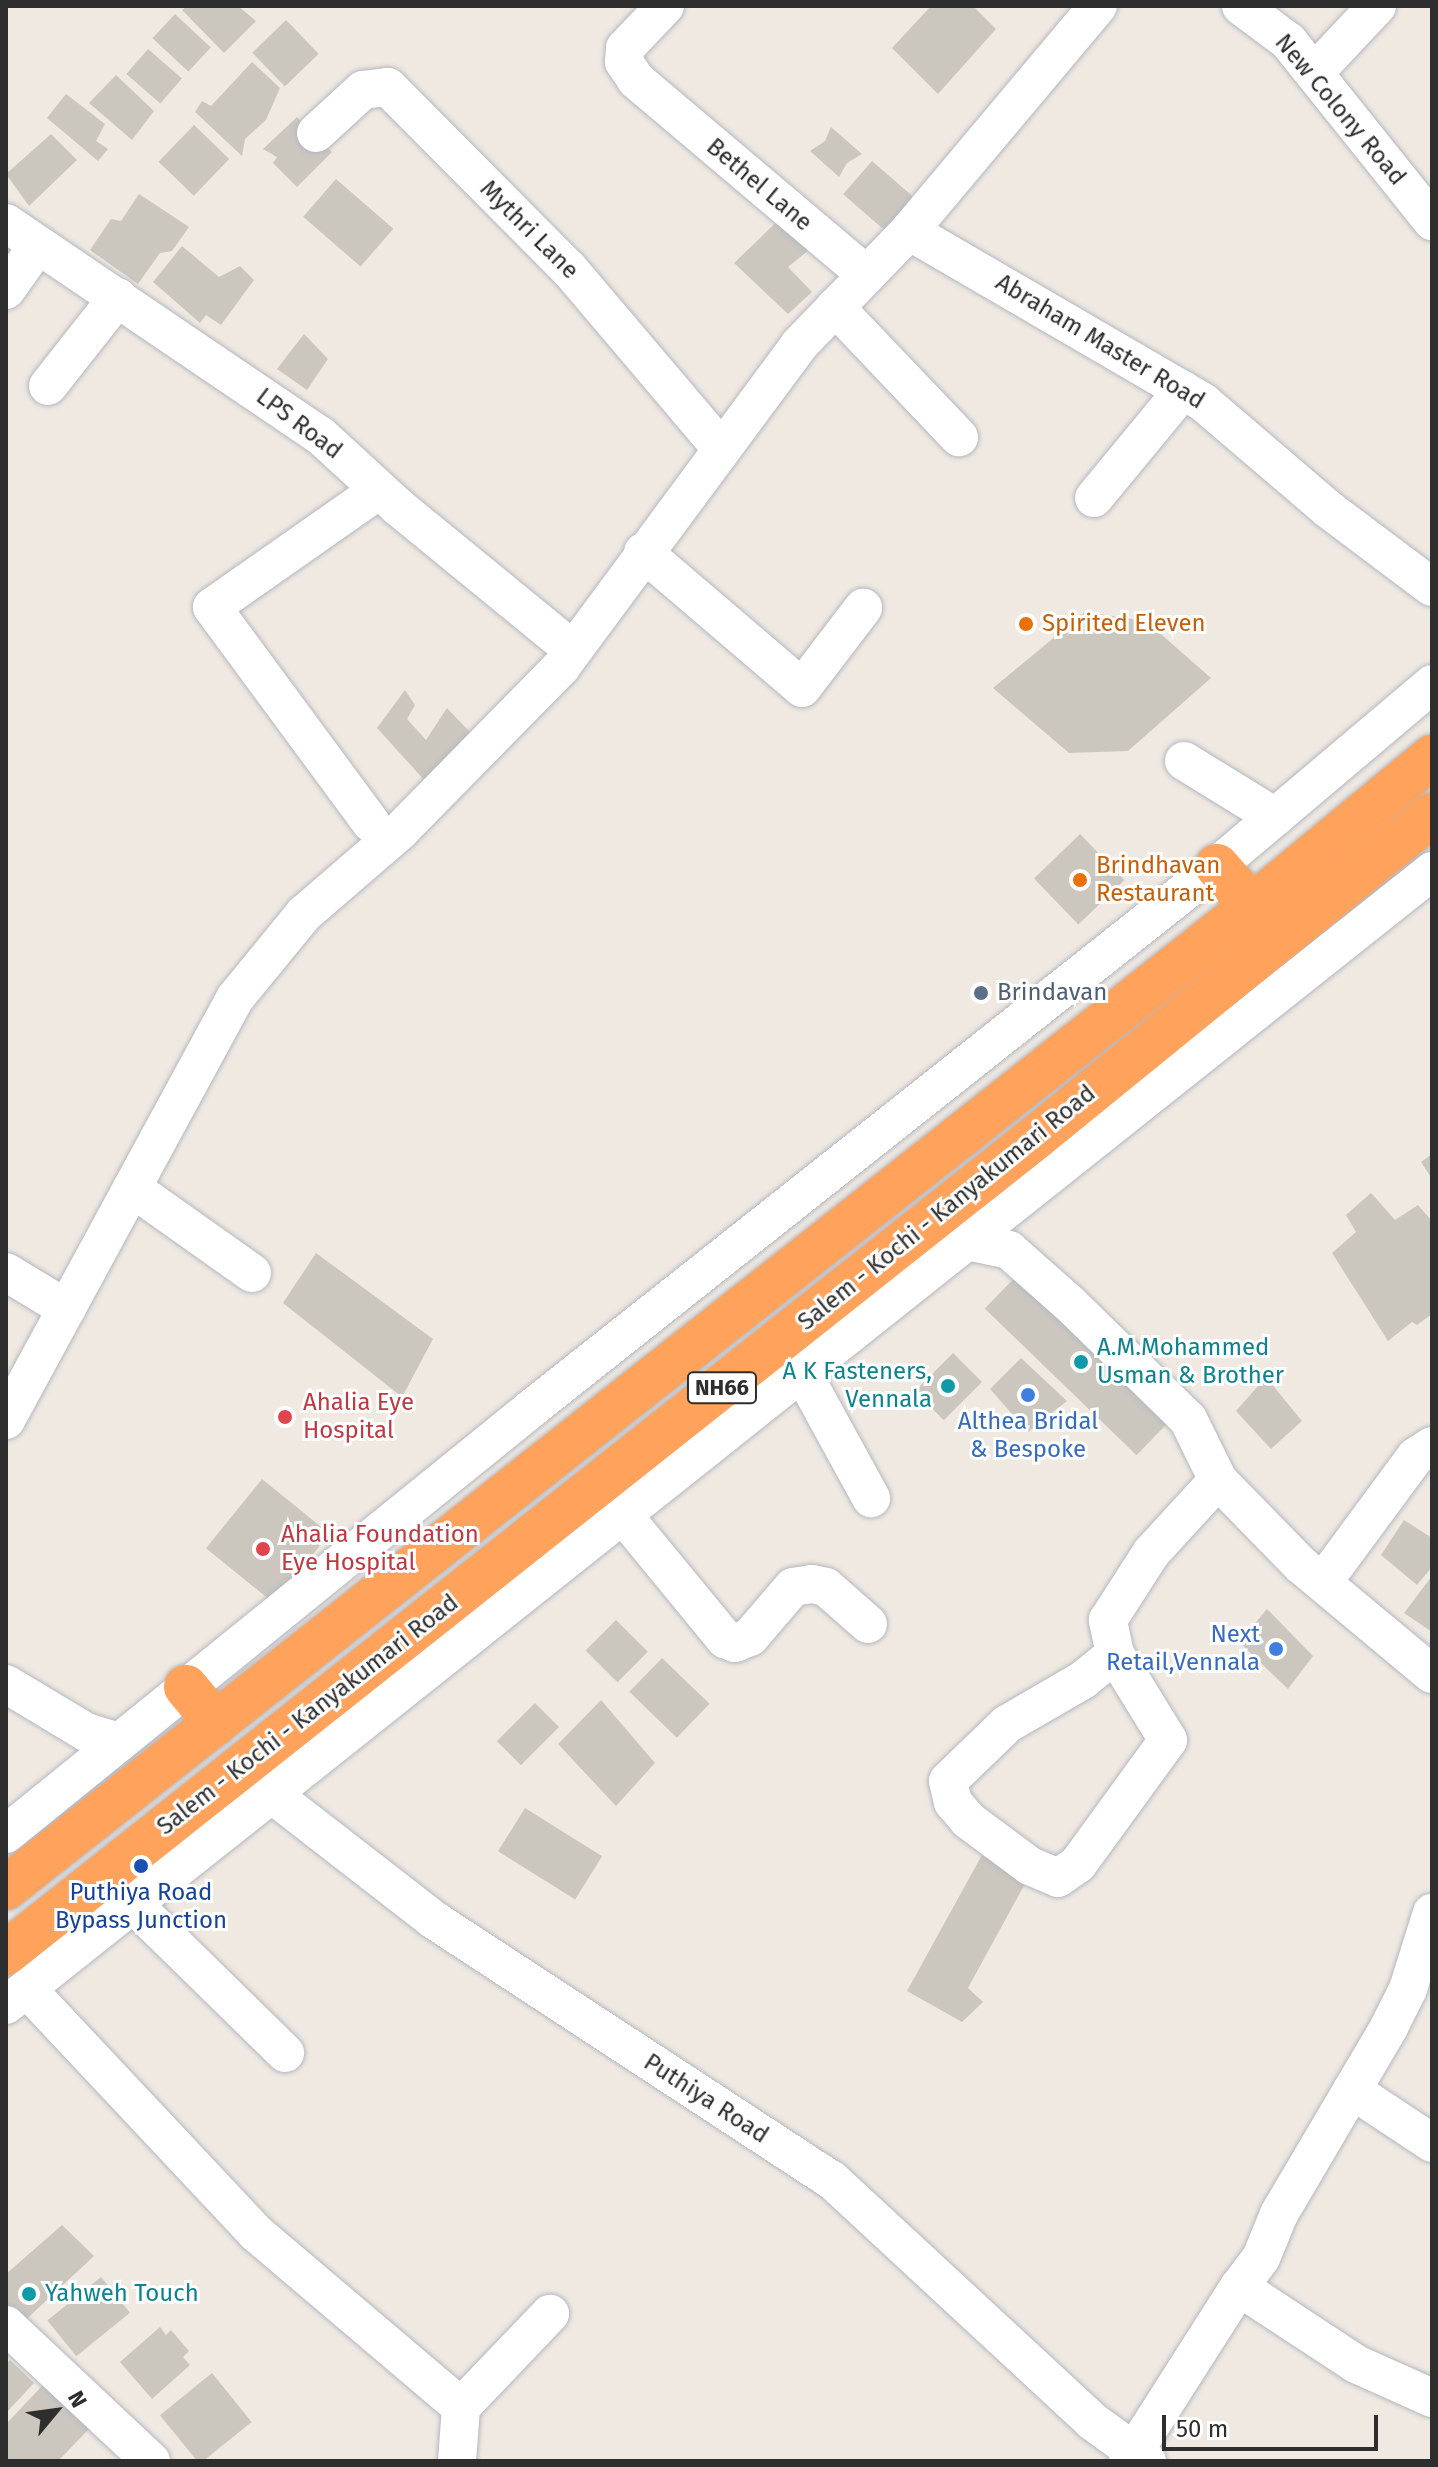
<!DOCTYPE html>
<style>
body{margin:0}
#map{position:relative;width:1438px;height:2467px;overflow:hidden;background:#efe9e1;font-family:"Fira Sans",sans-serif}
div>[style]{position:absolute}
.building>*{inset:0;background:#cbc7bf;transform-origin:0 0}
.roads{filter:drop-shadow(0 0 2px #b4b7c1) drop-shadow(0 0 2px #b4b7c1)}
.minor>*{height:38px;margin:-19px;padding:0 19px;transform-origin:19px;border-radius:19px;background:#fff}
.highway>*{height:44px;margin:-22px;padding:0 22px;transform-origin:22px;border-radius:22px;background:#ffa35c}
.dots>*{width:22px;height:22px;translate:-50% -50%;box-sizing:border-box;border:4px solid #fff;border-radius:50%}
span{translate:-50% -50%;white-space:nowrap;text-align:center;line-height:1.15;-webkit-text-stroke:6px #fff;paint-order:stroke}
.shield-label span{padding:2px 6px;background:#fff;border:2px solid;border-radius:6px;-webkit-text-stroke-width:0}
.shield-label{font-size:22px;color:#2e2e2e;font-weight:700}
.street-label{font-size:24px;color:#2e2e2e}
.food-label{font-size:24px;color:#c56008}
.left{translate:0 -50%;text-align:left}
.service-label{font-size:24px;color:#4e5e75}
.culture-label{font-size:24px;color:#0d838f}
.right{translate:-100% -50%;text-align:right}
.health-label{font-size:24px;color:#be3a42}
.shop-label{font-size:24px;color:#366cbe}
.transit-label{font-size:24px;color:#164399}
.frame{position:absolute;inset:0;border:8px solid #2e2e2e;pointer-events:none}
.north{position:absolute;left:16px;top:2371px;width:80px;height:80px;-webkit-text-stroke:6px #fff;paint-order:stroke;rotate:61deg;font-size:22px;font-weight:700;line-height:32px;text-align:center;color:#2e2e2e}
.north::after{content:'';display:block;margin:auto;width:28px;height:36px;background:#2e2e2e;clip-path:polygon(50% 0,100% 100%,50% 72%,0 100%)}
.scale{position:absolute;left:1162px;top:2415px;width:216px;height:36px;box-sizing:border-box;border:4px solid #2e2e2e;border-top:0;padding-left:10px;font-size:24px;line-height:28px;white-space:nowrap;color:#2e2e2e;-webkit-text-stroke:6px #fff;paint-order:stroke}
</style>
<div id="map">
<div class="building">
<i style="clip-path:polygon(187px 6px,238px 6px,256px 21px,224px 53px,182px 10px)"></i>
<i style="clip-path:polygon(931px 6px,973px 6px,996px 29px,938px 94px,892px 48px)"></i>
<i style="left:175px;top:14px;width:49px;height:33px;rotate:43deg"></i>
<i style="left:286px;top:20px;width:47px;height:47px;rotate:46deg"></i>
<i style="left:148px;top:49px;width:45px;height:33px;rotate:41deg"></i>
<i style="clip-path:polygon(252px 62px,280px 88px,266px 120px,245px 139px,242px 156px,195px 112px,202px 101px,211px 106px)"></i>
<i style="clip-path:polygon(116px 75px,154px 111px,132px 140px,89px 103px)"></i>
<i style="clip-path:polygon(66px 94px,105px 124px,96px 141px,108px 149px,98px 161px,47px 118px)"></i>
<i style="clip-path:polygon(297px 117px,332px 152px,297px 187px,273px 163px,277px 157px,263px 149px)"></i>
<i style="left:194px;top:125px;width:49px;height:51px;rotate:44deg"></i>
<i style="clip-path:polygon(831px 127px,862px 154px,847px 163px,839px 177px,810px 151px,825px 141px)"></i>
<i style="clip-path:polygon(51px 134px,77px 160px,29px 206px,6px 174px)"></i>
<i style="left:872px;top:161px;width:55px;height:44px;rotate:41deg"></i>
<i style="left:336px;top:179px;width:76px;height:50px;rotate:41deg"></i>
<i style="clip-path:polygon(139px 194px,189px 227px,172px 251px,160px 253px,138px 284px,90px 250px,111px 219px,121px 221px)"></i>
<i style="clip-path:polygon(786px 213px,815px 245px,788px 267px,812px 292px,788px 314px,734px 263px)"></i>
<i style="clip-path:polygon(182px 246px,219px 277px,240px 266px,254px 280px,221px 325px,206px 315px,200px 323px,153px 282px)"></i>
<i style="clip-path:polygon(304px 334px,328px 359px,307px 390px,277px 369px)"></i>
<i style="clip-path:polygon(1085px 612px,1146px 621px,1211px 678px,1128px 751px,1069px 753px,993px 688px)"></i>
<i style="clip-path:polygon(405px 690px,415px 705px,407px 719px,426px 740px,447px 708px,470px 732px,426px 782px,377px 728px)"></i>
<i style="left:1080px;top:834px;width:64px;height:64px;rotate:46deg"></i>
<i style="clip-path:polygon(1432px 1154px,1432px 1179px,1421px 1162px)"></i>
<i style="clip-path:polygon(1371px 1193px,1395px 1220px,1418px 1205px,1432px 1221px,1432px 1314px,1417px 1325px,1412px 1322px,1388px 1341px,1332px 1253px,1356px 1232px,1346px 1215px)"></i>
<i style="clip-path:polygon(316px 1253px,433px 1339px,402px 1397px,283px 1303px)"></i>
<i style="left:1023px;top:1269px;width:211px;height:55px;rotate:44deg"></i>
<i style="left:953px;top:1353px;width:41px;height:54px;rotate:45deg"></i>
<i style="clip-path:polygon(1021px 1358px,1067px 1401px,1028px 1432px,990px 1389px)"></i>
<i style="clip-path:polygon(1266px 1377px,1302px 1421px,1271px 1449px,1236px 1411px)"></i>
<i style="left:262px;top:1479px;width:87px;height:89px;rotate:39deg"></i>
<i style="clip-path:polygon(1404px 1520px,1432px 1538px,1432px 1567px,1417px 1585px,1381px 1555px)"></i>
<i style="clip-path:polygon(1432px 1576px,1432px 1632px,1404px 1613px)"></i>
<i style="clip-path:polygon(1267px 1609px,1313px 1656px,1288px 1689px,1239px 1642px)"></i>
<i style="left:616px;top:1620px;width:45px;height:43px;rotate:45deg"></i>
<i style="left:662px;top:1658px;width:66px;height:47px;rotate:44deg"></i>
<i style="clip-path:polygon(601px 1700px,655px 1763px,616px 1806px,558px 1744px)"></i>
<i style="left:535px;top:1703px;width:34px;height:54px;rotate:45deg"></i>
<i style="left:525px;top:1808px;width:91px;height:51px;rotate:32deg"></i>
<i style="clip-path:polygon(982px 1855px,1027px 1880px,968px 1988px,983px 2002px,962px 2022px,907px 1991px)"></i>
<i style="clip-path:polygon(62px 2225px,94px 2256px,18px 2327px,6px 2314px,6px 2274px)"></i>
<i style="left:101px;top:2277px;width:46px;height:69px;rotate:51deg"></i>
<i style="clip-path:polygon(160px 2327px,166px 2335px,171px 2330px,189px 2351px,183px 2357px,190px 2365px,152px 2399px,120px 2362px)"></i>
<i style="clip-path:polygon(10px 2360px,34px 2383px,6px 2413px,6px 2364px)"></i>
<i style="left:212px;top:2373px;width:63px;height:67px;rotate:51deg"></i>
<i style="clip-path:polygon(43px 2385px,89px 2429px,58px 2461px,6px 2461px,6px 2424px)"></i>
</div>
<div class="roads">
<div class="minor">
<i style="left:665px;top:6px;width:58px;rotate:133.6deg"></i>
<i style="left:625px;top:48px;width:14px;rotate:94deg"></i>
<i style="left:624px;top:62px;width:22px;rotate:56deg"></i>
<i style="left:636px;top:80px;width:302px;rotate:40.2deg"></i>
<i style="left:1241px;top:6px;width:59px;rotate:36.7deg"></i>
<i style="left:1288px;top:41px;width:231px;rotate:51.3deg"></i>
<i style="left:1314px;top:73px;width:92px;rotate:-46.8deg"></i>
<i style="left:316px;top:133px;width:64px;rotate:-42.5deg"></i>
<i style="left:363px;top:90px;width:25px;rotate:-7deg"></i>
<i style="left:388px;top:87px;width:257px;rotate:45.2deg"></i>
<i style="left:569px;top:269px;width:235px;rotate:49.7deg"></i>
<i style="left:6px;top:223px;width:380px;rotate:34.1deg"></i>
<i style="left:321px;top:436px;width:103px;rotate:42.6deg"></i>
<i style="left:397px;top:506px;width:227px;rotate:39.3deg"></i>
<i style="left:909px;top:231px;width:341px;rotate:30.2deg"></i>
<i style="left:1204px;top:403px;width:163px;rotate:40.5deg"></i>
<i style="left:1328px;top:509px;width:130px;rotate:36.9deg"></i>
<i style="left:6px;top:290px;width:55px;rotate:-54.6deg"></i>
<i style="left:835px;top:307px;width:180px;rotate:46.4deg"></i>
<i style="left:48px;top:386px;width:113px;rotate:-51.8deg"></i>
<i style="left:1094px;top:498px;width:140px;rotate:-50.5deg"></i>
<i style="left:643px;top:552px;width:209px;rotate:40.5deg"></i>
<i style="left:802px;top:688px;width:101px;rotate:-52.7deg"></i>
<i style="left:1184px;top:761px;width:107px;rotate:31.6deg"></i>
<i style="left:371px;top:823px;width:268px;rotate:-126.4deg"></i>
<i style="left:212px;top:607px;width:204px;rotate:-35deg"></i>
<i style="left:132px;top:1188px;width:147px;rotate:35.3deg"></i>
<i style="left:967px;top:1241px;width:43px;rotate:12.1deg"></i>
<i style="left:1009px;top:1250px;width:81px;rotate:41.5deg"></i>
<i style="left:1070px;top:1304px;width:165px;rotate:44.3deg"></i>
<i style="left:1188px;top:1419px;width:68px;rotate:63.8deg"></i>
<i style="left:1218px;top:1480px;width:119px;rotate:45.7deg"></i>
<i style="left:1301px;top:1565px;width:170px;rotate:39.8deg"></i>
<i style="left:6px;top:1272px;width:71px;rotate:31.2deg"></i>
<i style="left:802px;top:1372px;width:144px;rotate:61.3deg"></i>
<i style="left:6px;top:1420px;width:481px;rotate:-61.5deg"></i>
<i style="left:236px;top:997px;width:107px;rotate:-50.7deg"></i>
<i style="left:304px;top:914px;width:127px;rotate:-40.8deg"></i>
<i style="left:400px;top:831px;width:230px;rotate:-45.5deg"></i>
<i style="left:561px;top:667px;width:400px;rotate:-53.5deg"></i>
<i style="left:799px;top:345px;width:158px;rotate:-46deg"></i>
<i style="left:909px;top:231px;width:294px;rotate:-50deg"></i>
<i style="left:623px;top:1515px;width:161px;rotate:50.6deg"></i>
<i style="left:725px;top:1639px;width:11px;rotate:22deg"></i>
<i style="left:735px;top:1643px;width:16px;rotate:-22deg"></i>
<i style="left:750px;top:1637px;width:66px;rotate:-49.3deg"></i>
<i style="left:793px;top:1587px;width:19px;rotate:-9deg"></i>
<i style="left:812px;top:1584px;width:14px;rotate:12deg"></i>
<i style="left:826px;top:1587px;width:56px;rotate:41.4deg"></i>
<i style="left:1323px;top:1582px;width:155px;rotate:-53.6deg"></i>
<i style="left:1415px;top:1457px;width:20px;rotate:-33deg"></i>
<i style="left:1115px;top:1654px;width:41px;rotate:140.9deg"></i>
<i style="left:1083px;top:1680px;width:88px;rotate:149.9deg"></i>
<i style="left:1007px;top:1724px;width:82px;rotate:136deg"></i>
<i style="left:948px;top:1781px;width:22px;rotate:77deg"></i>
<i style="left:953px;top:1802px;width:23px;rotate:50deg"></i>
<i style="left:968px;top:1820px;width:77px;rotate:36.6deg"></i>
<i style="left:1030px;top:1866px;width:30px;rotate:23deg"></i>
<i style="left:1058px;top:1878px;width:24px;rotate:-35deg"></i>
<i style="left:1078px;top:1864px;width:153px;rotate:-54deg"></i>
<i style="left:1168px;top:1740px;width:101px;rotate:-121.6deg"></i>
<i style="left:1115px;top:1654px;width:35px;rotate:-102deg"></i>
<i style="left:1108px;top:1620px;width:80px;rotate:-57.3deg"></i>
<i style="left:1151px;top:1553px;width:99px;rotate:-47.5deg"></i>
<i style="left:6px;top:1684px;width:93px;rotate:31deg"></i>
<i style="left:86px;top:1732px;width:34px;rotate:17deg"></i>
<i style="left:251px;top:1778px;width:232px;rotate:37.8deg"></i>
<i style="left:434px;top:1920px;width:475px;rotate:33.2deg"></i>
<i style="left:832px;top:2180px;width:355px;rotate:42.8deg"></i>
<i style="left:1092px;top:2421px;width:68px;rotate:36deg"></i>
<i style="left:6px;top:1834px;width:677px;rotate:-39deg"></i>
<i style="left:532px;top:1408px;width:873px;rotate:-38.35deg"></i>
<i style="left:1217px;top:866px;width:282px;rotate:-40.2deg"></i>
<i style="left:133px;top:1904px;width:213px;rotate:44.4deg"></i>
<i style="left:27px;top:1989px;width:335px;rotate:46.8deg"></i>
<i style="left:256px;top:2233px;width:269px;rotate:40.3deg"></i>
<i style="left:461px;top:2407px;width:54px;rotate:94.2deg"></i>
<i style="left:6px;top:2005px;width:1822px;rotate:-38.49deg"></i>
<i style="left:1352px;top:2090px;width:96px;rotate:33.5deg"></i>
<i style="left:1239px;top:2287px;width:36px;rotate:-53deg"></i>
<i style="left:1261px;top:2258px;width:48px;rotate:-67.8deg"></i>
<i style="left:1279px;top:2214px;width:217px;rotate:-59.5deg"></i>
<i style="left:1389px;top:2027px;width:42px;rotate:-63.4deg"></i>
<i style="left:1408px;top:1989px;width:80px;rotate:-72.5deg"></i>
<i style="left:6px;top:2325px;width:199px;rotate:43.2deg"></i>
<i style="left:461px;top:2407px;width:129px;rotate:-46.3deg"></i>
<i style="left:1128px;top:2461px;width:206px;rotate:-57.5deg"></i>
<i style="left:1239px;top:2287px;width:140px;rotate:33.3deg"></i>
<i style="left:1356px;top:2364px;width:83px;rotate:24.1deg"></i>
</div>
<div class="highway">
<i style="left:1217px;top:866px;width:53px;rotate:48.8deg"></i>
<i style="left:186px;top:1687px;width:47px;rotate:50.2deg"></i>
<i style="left:6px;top:1888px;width:1586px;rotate:-38.24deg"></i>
<i style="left:1252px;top:906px;width:234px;rotate:-39.6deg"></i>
<i style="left:6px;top:1953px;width:1313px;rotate:-38.38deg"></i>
<i style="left:1035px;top:1138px;width:512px;rotate:-39.13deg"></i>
</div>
</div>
<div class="dots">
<i style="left:1026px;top:624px;background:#e8710a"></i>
<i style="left:1080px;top:880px;background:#e8710a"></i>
<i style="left:981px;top:993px;background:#5c6f8a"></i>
<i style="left:1081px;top:1362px;background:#0f9aa8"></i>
<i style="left:948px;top:1386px;background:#0f9aa8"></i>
<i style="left:1028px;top:1395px;background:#3f7fe0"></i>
<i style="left:285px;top:1417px;background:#e0444e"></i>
<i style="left:263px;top:1549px;background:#e0444e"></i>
<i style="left:1276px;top:1649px;background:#3f7fe0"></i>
<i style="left:141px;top:1866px;background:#1a4fb4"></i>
<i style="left:29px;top:2294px;background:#0f9aa8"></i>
</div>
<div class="shield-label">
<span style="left:722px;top:1388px">NH66</span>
</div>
<div class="street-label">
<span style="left:1340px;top:110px;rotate:50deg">New Colony Road</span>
<span style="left:759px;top:185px;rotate:40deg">Bethel Lane</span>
<span style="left:529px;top:230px;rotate:45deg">Mythri Lane</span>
<span style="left:1100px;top:342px;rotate:31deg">Abraham Master Road</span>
<span style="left:299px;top:424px;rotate:37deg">LPS Road</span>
<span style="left:947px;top:1208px;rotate:-39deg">Salem - Kochi - Kanyakumari Road</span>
<span style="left:308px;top:1715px;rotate:-38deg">Salem - Kochi - Kanyakumari Road</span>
<span style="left:706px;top:2099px;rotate:33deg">Puthiya Road</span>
</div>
<div class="food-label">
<span class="left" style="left:1042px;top:624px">Spirited Eleven</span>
<span class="left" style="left:1096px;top:880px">Brindhavan<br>Restaurant</span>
</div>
<div class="service-label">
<span class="left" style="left:997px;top:993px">Brindavan</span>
</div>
<div class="culture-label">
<span class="left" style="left:1097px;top:1362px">A.M.Mohammed<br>Usman &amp; Brother</span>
<span class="right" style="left:932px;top:1386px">A K Fasteners,<br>Vennala</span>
<span class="left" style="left:45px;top:2294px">Yahweh Touch</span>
</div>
<div class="health-label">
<span class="left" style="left:303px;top:1417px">Ahalia Eye<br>Hospital</span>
<span class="left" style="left:281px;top:1549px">Ahalia Foundation<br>Eye Hospital</span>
</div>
<div class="shop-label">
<span style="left:1028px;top:1436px">Althea Bridal<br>&amp; Bespoke</span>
<span class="right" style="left:1260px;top:1649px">Next<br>Retail,Vennala</span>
</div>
<div class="transit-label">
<span style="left:141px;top:1907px">Puthiya Road<br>Bypass Junction</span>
</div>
<div class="frame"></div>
<div class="north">N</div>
<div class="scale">50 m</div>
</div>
